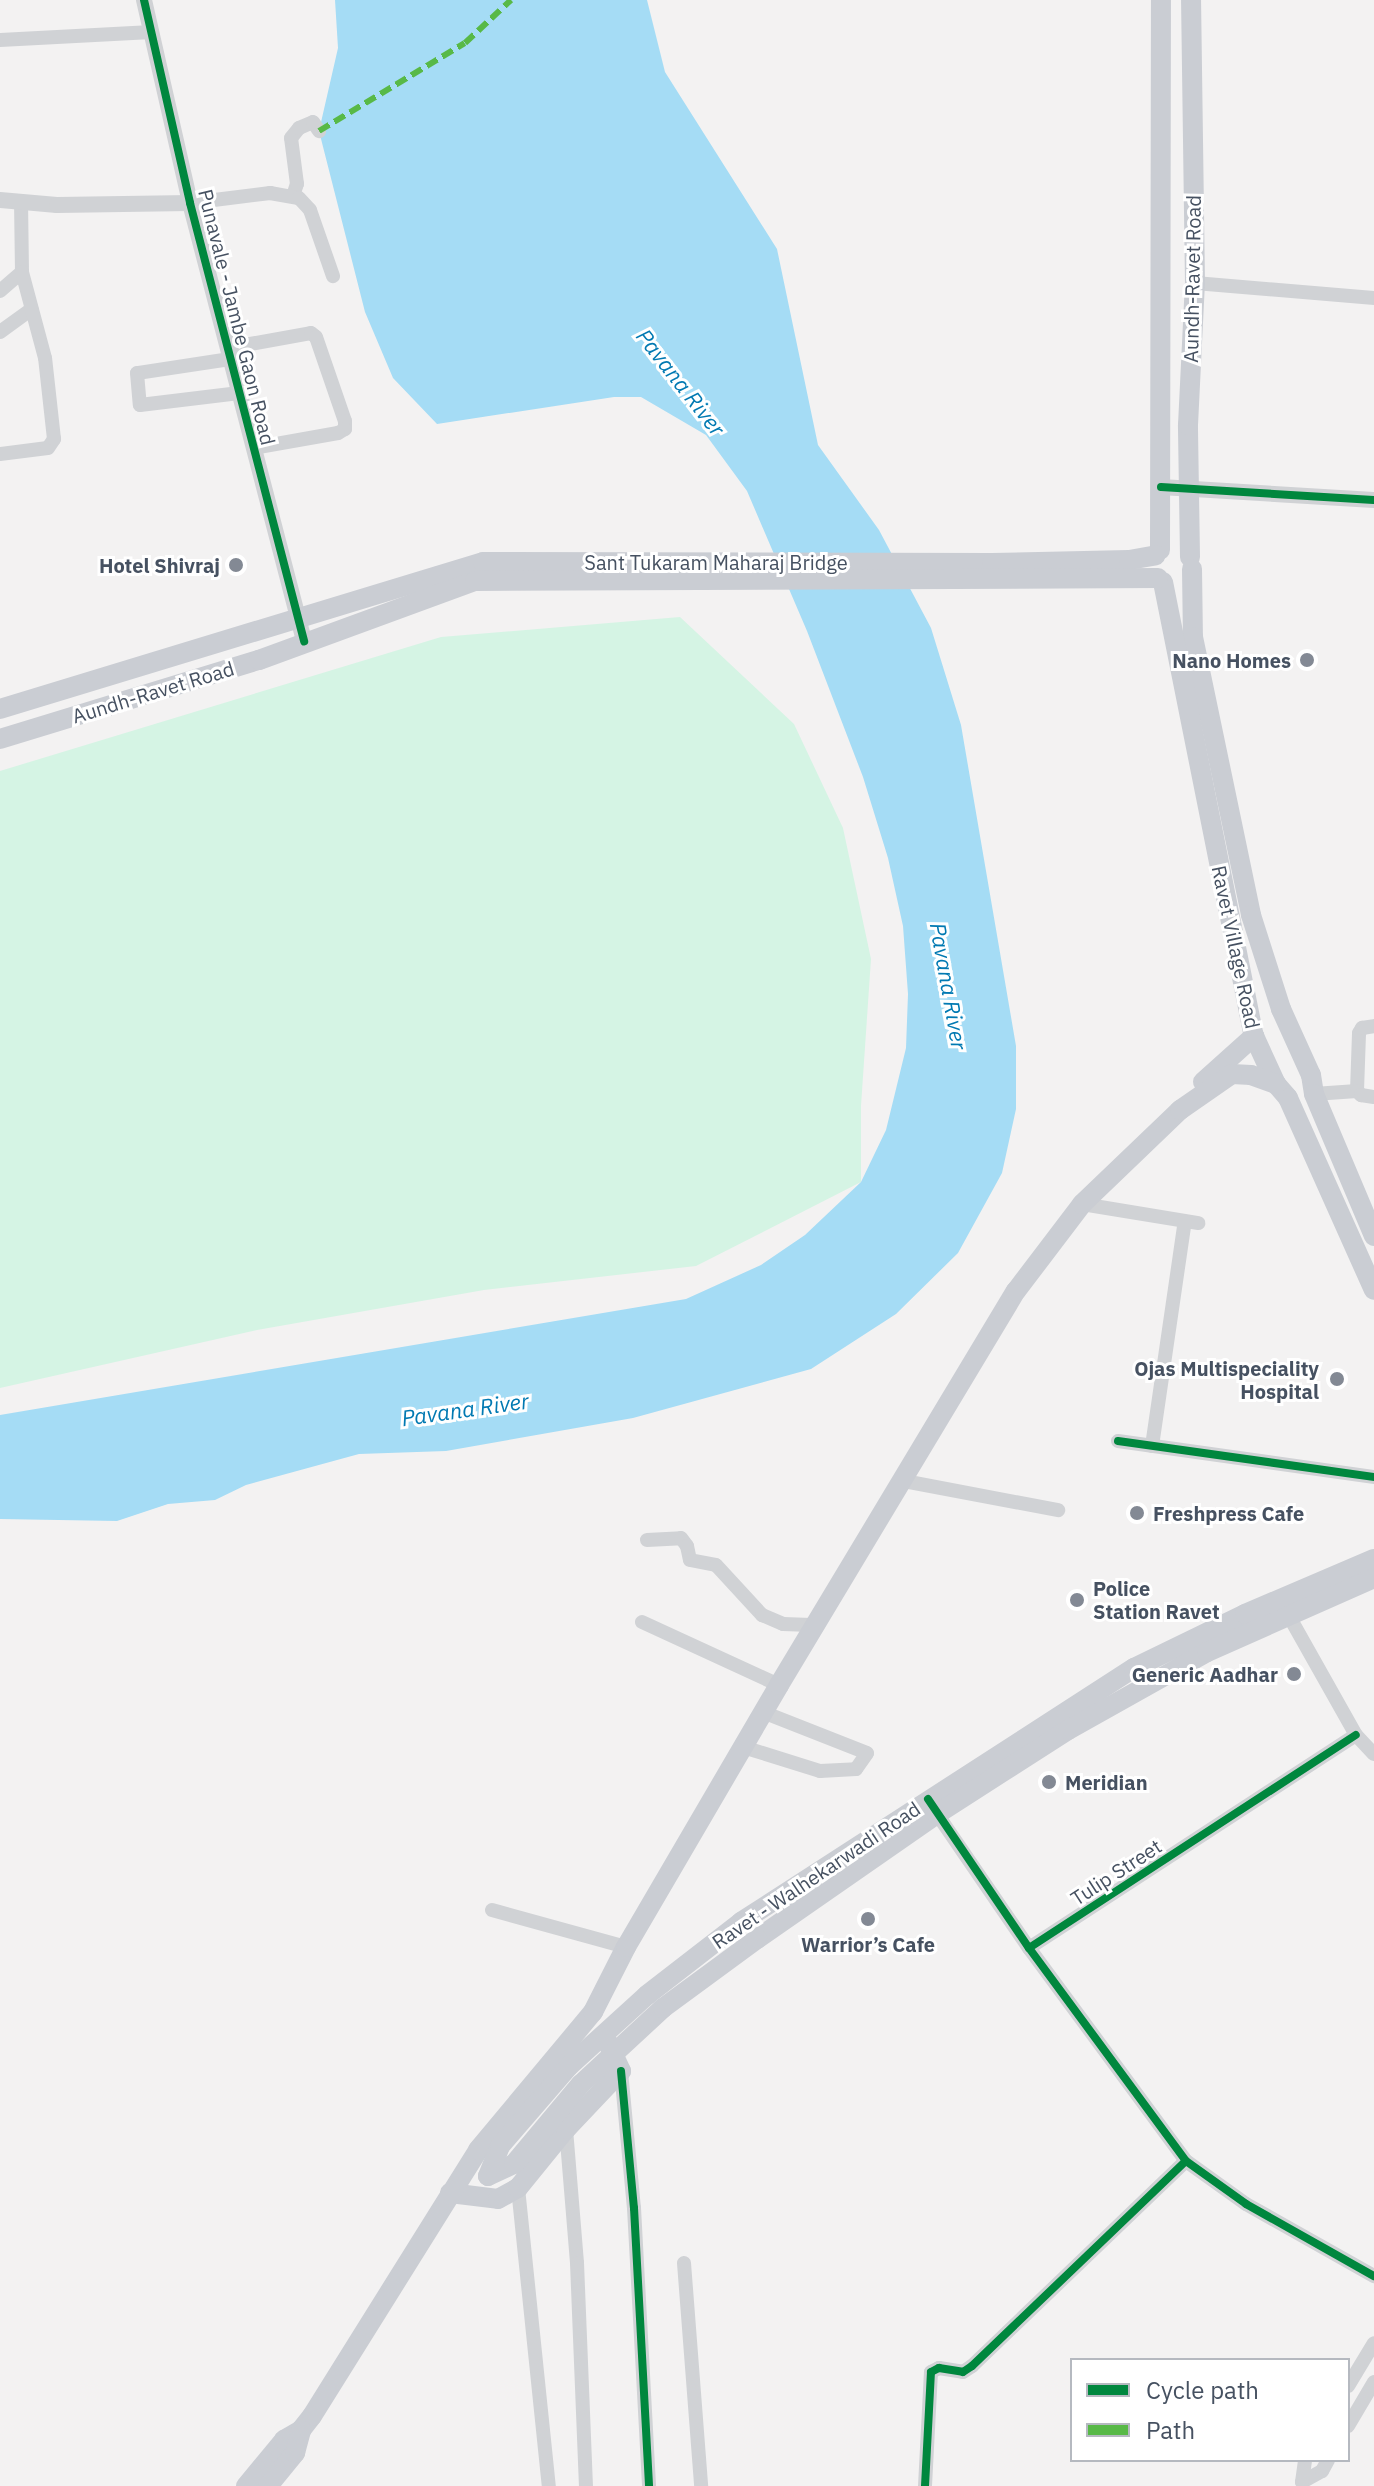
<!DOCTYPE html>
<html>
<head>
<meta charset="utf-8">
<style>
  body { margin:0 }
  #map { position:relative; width:1374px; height:2486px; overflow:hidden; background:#f3f2f2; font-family:"IBM Plex Sans",sans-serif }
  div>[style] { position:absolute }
  .green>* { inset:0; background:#d5f4e4 }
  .water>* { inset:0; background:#a5dcf5 }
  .minor>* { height:14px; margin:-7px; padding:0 7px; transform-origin:7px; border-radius:7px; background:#d0d2d5 }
  .tertiary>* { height:16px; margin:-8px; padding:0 8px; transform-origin:8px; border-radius:8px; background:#d0d2d5 }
  .primary>* { height:20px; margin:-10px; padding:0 10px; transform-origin:10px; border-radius:10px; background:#cacdd3 }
  .primary-bridge>* { height:20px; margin:-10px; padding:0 10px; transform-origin:10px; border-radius:10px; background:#cacdd3 }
  .quiet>* { height:6px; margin-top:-3px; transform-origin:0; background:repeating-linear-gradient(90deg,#58b947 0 12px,transparent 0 18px) }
  .cycleway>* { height:8px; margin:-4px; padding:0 4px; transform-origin:4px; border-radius:4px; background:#00873e }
  .dots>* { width:22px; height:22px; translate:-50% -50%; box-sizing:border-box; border:4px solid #fff; border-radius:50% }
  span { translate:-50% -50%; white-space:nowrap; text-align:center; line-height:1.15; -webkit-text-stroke:6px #fff; paint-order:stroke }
  .street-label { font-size:20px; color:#465161 }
  .poi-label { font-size:20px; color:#465161; font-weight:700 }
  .right { translate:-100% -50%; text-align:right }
  .left { translate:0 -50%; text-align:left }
  .water-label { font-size:22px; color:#0179b2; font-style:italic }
  .legend { position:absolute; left:1070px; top:2358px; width:280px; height:104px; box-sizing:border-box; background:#fff; border:2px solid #b5b9c0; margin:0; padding:10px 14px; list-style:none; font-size:24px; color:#465161 }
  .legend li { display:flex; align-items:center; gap:16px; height:40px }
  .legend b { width:40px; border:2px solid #b5b9c0 }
</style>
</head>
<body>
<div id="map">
  <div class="green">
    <i style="clip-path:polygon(680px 617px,794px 724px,843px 828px,871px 959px,861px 1106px,861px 1182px,696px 1266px,484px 1290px,257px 1330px,0 1388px,0 771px,441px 637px)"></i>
  </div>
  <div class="water">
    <i style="clip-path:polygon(335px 0,647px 0,665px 72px,777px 249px,818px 445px,879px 530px,931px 628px,961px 725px,1016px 1046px,1016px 1109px,1002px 1173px,958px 1253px,896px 1314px,811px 1369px,633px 1418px,446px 1451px,359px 1454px,246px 1485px,215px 1500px,168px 1504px,117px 1521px,0 1519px,0 1415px,686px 1299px,761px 1265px,805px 1235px,861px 1182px,886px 1130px,906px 1048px,908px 994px,903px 926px,888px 858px,863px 777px,807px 631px,747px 491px,706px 435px,641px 397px,614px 397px,437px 424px,393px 378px,365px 312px,319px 131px,338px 48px)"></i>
  </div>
  <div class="minor">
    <i style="left:0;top:40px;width:152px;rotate:-3deg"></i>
    <i style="left:293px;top:196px;width:13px;rotate:-72deg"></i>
    <i style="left:297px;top:184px;width:46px;rotate:-97.4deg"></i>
    <i style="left:291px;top:138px;width:13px;rotate:-51deg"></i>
    <i style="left:299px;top:128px;width:15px;rotate:-23deg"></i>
    <i style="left:313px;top:122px;width:11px;rotate:56deg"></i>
    <i style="left:190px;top:203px;width:81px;rotate:-7.1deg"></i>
    <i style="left:270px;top:193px;width:29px;rotate:10deg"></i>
    <i style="left:299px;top:198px;width:16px;rotate:47deg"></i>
    <i style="left:310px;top:210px;width:70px;rotate:70.8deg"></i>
    <i style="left:1195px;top:283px;width:180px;rotate:4.8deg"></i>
    <i style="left:0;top:291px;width:29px;rotate:-41deg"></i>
    <i style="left:22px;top:272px;width:69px;rotate:-90.8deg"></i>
    <i style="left:0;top:332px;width:39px;rotate:-36deg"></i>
    <i style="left:228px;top:348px;width:84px;rotate:-10.2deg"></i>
    <i style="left:311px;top:333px;width:6px;rotate:39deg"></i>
    <i style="left:316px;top:337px;width:89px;rotate:71deg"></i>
    <i style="left:345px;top:421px;width:8px;rotate:90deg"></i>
    <i style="left:345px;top:429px;width:8px;rotate:150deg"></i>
    <i style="left:338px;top:433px;width:85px;rotate:169.9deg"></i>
    <i style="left:230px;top:359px;width:94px;rotate:171.4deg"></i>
    <i style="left:137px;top:373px;width:32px;rotate:85deg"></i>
    <i style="left:140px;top:405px;width:100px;rotate:-6.9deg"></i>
    <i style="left:0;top:454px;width:48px;rotate:-7.1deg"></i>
    <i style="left:48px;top:448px;width:11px;rotate:-56deg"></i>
    <i style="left:54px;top:439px;width:81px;rotate:-96.3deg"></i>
    <i style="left:45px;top:358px;width:89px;rotate:-105deg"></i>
    <i style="left:1357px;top:1091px;width:58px;rotate:-88deg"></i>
    <i style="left:1359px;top:1033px;width:6px;rotate:-59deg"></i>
    <i style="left:1362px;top:1028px;width:12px;rotate:-9deg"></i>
    <i style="left:1314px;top:1094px;width:43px;rotate:-4deg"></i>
    <i style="left:1357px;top:1091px;width:6px;rotate:45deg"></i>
    <i style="left:1361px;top:1095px;width:13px;rotate:9deg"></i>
    <i style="left:1082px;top:1204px;width:118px;rotate:9.3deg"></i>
    <i style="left:1118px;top:1441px;width:259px;rotate:8deg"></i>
    <i style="left:1152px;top:1446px;width:227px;rotate:-81.7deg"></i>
    <i style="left:904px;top:1481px;width:157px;rotate:10.7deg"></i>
    <i style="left:647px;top:1540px;width:34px;rotate:-3deg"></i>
    <i style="left:681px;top:1538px;width:10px;rotate:53deg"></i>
    <i style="left:687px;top:1546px;width:14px;rotate:78deg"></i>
    <i style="left:690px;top:1560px;width:26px;rotate:11deg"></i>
    <i style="left:716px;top:1565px;width:68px;rotate:47.4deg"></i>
    <i style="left:762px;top:1615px;width:23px;rotate:23deg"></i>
    <i style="left:783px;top:1624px;width:35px;rotate:2deg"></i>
    <i style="left:1285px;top:1609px;width:145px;rotate:60.6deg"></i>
    <i style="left:1356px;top:1735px;width:26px;rotate:47deg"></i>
    <i style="left:642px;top:1622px;width:151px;rotate:24.7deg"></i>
    <i style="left:743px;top:1747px;width:81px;rotate:17.3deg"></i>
    <i style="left:820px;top:1771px;width:36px;rotate:-3deg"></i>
    <i style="left:856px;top:1769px;width:19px;rotate:-55deg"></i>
    <i style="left:867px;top:1753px;width:112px;rotate:-158.5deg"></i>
    <i style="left:933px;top:1808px;width:170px;rotate:55.6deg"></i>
    <i style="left:1029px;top:1948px;width:390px;rotate:-33.1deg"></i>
    <i style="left:492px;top:1910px;width:139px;rotate:15.4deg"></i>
    <i style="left:1029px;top:1948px;width:265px;rotate:53.6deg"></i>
    <i style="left:1186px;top:2161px;width:74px;rotate:35.6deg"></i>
    <i style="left:1246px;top:2204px;width:147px;rotate:29.4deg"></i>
    <i style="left:621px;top:2071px;width:138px;rotate:84.6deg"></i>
    <i style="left:634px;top:2208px;width:278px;rotate:86.9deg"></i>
    <i style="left:566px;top:2129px;width:134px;rotate:85.3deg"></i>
    <i style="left:577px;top:2263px;width:223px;rotate:87.7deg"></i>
    <i style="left:518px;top:2188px;width:300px;rotate:84.1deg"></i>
    <i style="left:684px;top:2263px;width:224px;rotate:85.6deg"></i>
    <i style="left:1348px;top:2386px;width:50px;rotate:-58.8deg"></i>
    <i style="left:1348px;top:2426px;width:51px;rotate:-59.4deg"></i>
    <i style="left:1302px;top:2482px;width:23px;rotate:-29deg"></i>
    <i style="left:1322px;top:2471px;width:13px;rotate:-61deg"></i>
    <i style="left:1302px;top:2482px;width:22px;rotate:-82deg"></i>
    <i style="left:925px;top:2486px;width:114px;rotate:-87deg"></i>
    <i style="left:931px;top:2372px;width:9px;rotate:-27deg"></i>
    <i style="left:939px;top:2368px;width:24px;rotate:9deg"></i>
    <i style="left:963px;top:2372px;width:11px;rotate:-34deg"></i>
    <i style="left:972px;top:2366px;width:296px;rotate:-43.8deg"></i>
  </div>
  <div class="tertiary">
    <i style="left:144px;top:0;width:208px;rotate:77.2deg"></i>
    <i style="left:190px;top:203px;width:453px;rotate:75.4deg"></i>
    <i style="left:0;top:200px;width:57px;rotate:5deg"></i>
    <i style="left:57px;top:205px;width:133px;rotate:-0.9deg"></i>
    <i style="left:1161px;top:487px;width:213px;rotate:3.5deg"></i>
  </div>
  <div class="primary">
    <i style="left:1160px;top:550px;width:550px;rotate:-89.9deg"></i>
    <i style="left:1190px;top:557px;width:132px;rotate:-90.9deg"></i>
    <i style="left:1188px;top:425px;width:142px;rotate:-87.2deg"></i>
    <i style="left:1195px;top:283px;width:283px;rotate:-90.8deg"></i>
    <i style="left:1192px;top:569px;width:68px;rotate:89.2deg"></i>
    <i style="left:1193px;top:637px;width:284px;rotate:78.2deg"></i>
    <i style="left:1251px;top:915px;width:99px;rotate:72.3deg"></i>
    <i style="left:1281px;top:1009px;width:72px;rotate:65.6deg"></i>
    <i style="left:1311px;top:1075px;width:19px;rotate:81deg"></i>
    <i style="left:1314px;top:1094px;width:154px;rotate:67.1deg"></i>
    <i style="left:1163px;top:582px;width:463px;rotate:78.7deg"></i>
    <i style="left:1254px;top:1036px;width:53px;rotate:65.4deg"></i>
    <i style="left:1276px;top:1084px;width:18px;rotate:49deg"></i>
    <i style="left:1288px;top:1098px;width:210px;rotate:65.9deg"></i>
    <i style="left:0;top:709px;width:505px;rotate:-16.93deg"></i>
    <i style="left:483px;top:562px;width:509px;rotate:0.11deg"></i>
    <i style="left:992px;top:563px;width:137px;rotate:-1.3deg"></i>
    <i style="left:1129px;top:560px;width:27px;rotate:-10deg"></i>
    <i style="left:0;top:739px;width:271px;rotate:-17deg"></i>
    <i style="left:259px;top:660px;width:230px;rotate:-20.1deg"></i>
    <i style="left:475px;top:581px;width:683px;rotate:-0.25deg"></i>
    <i style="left:1203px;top:1082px;width:69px;rotate:-42deg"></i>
    <i style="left:741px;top:1922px;width:468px;rotate:-32.9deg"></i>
    <i style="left:1134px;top:1668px;width:123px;rotate:-25.9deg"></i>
    <i style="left:1245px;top:1614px;width:140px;rotate:-23.1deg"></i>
    <i style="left:757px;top:1939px;width:219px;rotate:-34.8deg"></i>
    <i style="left:937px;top:1814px;width:156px;rotate:-32.7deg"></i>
    <i style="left:1068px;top:1730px;width:159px;rotate:-29.3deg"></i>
    <i style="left:1207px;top:1652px;width:183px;rotate:-23.9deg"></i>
    <i style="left:450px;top:2193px;width:48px;rotate:7.1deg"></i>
    <i style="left:498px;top:2199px;width:23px;rotate:-29deg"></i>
    <i style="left:518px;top:2188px;width:76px;rotate:-50.9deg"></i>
    <i style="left:566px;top:2129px;width:80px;rotate:-46.5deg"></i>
    <i style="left:621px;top:2071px;width:35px;rotate:-115deg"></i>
    <i style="left:246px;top:2486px;width:60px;rotate:-50.4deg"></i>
    <i style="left:284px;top:2440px;width:20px;rotate:-30deg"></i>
    <i style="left:301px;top:2430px;width:18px;rotate:-52deg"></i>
    <i style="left:312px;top:2416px;width:314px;rotate:-58deg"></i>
    <i style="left:478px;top:2150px;width:180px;rotate:-50.2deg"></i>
    <i style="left:593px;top:2012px;width:73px;rotate:-63.1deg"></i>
    <i style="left:626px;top:1947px;width:303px;rotate:-59.7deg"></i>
    <i style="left:779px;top:1685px;width:460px;rotate:-59deg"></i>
    <i style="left:1016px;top:1291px;width:109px;rotate:-52.8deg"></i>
    <i style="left:1082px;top:1204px;width:136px;rotate:-43.8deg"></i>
    <i style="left:1180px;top:1110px;width:63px;rotate:-34.7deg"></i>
    <i style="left:1232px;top:1074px;width:19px;rotate:3deg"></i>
    <i style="left:1251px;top:1075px;width:27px;rotate:20deg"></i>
    <i style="left:268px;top:2486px;width:43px;rotate:-50.7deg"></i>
    <i style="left:295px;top:2453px;width:24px;rotate:-75deg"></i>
  </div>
  <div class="primary-bridge">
    <i style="left:488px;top:2176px;width:32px;rotate:-68deg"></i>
    <i style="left:500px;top:2146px;width:106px;rotate:-49.2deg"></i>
    <i style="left:569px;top:2066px;width:105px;rotate:-42.3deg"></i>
    <i style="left:647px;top:1995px;width:119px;rotate:-37.8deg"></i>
    <i style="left:488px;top:2176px;width:29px;rotate:-25deg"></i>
    <i style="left:514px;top:2164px;width:104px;rotate:-50.1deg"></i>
    <i style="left:581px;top:2084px;width:112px;rotate:-42.8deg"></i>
    <i style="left:663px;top:2008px;width:117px;rotate:-36.3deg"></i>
  </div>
  <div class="quiet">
    <i style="left:319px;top:131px;width:170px;rotate:-31.1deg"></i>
    <i style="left:465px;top:43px;width:63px;rotate:-43.1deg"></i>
  </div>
  <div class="cycleway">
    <i style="left:144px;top:0;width:208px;rotate:77.2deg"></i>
    <i style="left:190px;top:203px;width:453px;rotate:75.4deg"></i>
    <i style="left:1161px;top:487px;width:213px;rotate:3.5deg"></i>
    <i style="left:1118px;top:1441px;width:259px;rotate:8deg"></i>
    <i style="left:928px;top:1799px;width:180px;rotate:55.9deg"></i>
    <i style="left:1029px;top:1948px;width:390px;rotate:-33.1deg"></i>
    <i style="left:1029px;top:1948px;width:265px;rotate:53.6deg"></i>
    <i style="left:1186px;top:2161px;width:74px;rotate:35.6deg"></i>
    <i style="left:1246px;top:2204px;width:147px;rotate:29.4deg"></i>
    <i style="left:621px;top:2071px;width:138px;rotate:84.6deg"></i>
    <i style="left:634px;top:2208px;width:278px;rotate:86.9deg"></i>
    <i style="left:925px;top:2486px;width:114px;rotate:-87deg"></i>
    <i style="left:931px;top:2372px;width:9px;rotate:-27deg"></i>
    <i style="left:939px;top:2368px;width:24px;rotate:9deg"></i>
    <i style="left:963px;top:2372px;width:11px;rotate:-34deg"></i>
    <i style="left:972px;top:2366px;width:296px;rotate:-43.8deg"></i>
  </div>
  <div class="dots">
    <i style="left:236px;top:565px;background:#838994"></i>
    <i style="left:1307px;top:660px;background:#838994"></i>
    <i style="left:1337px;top:1379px;background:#838994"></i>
    <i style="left:1137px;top:1513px;background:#838994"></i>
    <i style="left:1077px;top:1600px;background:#838994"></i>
    <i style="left:1294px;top:1674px;background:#838994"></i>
    <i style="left:1049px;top:1782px;background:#838994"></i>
    <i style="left:868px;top:1919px;background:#838994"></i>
  </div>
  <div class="street-label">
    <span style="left:1192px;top:279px;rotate:-89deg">Aundh-Ravet Road</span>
    <span style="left:237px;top:317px;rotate:76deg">Punavale - Jambe Gaon Road</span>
    <span style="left:716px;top:562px">Sant Tukaram Maharaj Bridge</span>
    <span style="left:153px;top:692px;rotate:-17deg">Aundh-Ravet Road</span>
    <span style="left:1236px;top:947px;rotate:78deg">Ravet Village Road</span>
    <span style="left:1116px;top:1872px;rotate:-33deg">Tulip Street</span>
    <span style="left:816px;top:1875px;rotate:-34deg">Ravet - Walhekarwadi Road</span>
  </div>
  <div class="poi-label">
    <span class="right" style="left:220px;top:565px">Hotel Shivraj</span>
    <span class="right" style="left:1291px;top:660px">Nano Homes</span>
    <span class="right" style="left:1319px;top:1380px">Ojas Multispeciality<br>Hospital</span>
    <span class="left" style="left:1153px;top:1513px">Freshpress Cafe</span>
    <span class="left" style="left:1093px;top:1600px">Police<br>Station Ravet</span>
    <span class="right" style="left:1278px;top:1674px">Generic Aadhar</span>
    <span class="left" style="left:1065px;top:1782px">Meridian</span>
    <span style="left:868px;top:1944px">Warrior’s Cafe</span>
  </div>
  <div class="water-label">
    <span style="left:681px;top:382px;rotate:52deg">Pavana River</span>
    <span style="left:949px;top:986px;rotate:80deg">Pavana River</span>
    <span style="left:465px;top:1409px;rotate:-8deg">Pavana River</span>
  </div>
  <ul class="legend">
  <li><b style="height:10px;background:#00873e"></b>Cycle path</li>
  <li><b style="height:10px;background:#58b947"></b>Path</li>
  </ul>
</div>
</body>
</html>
